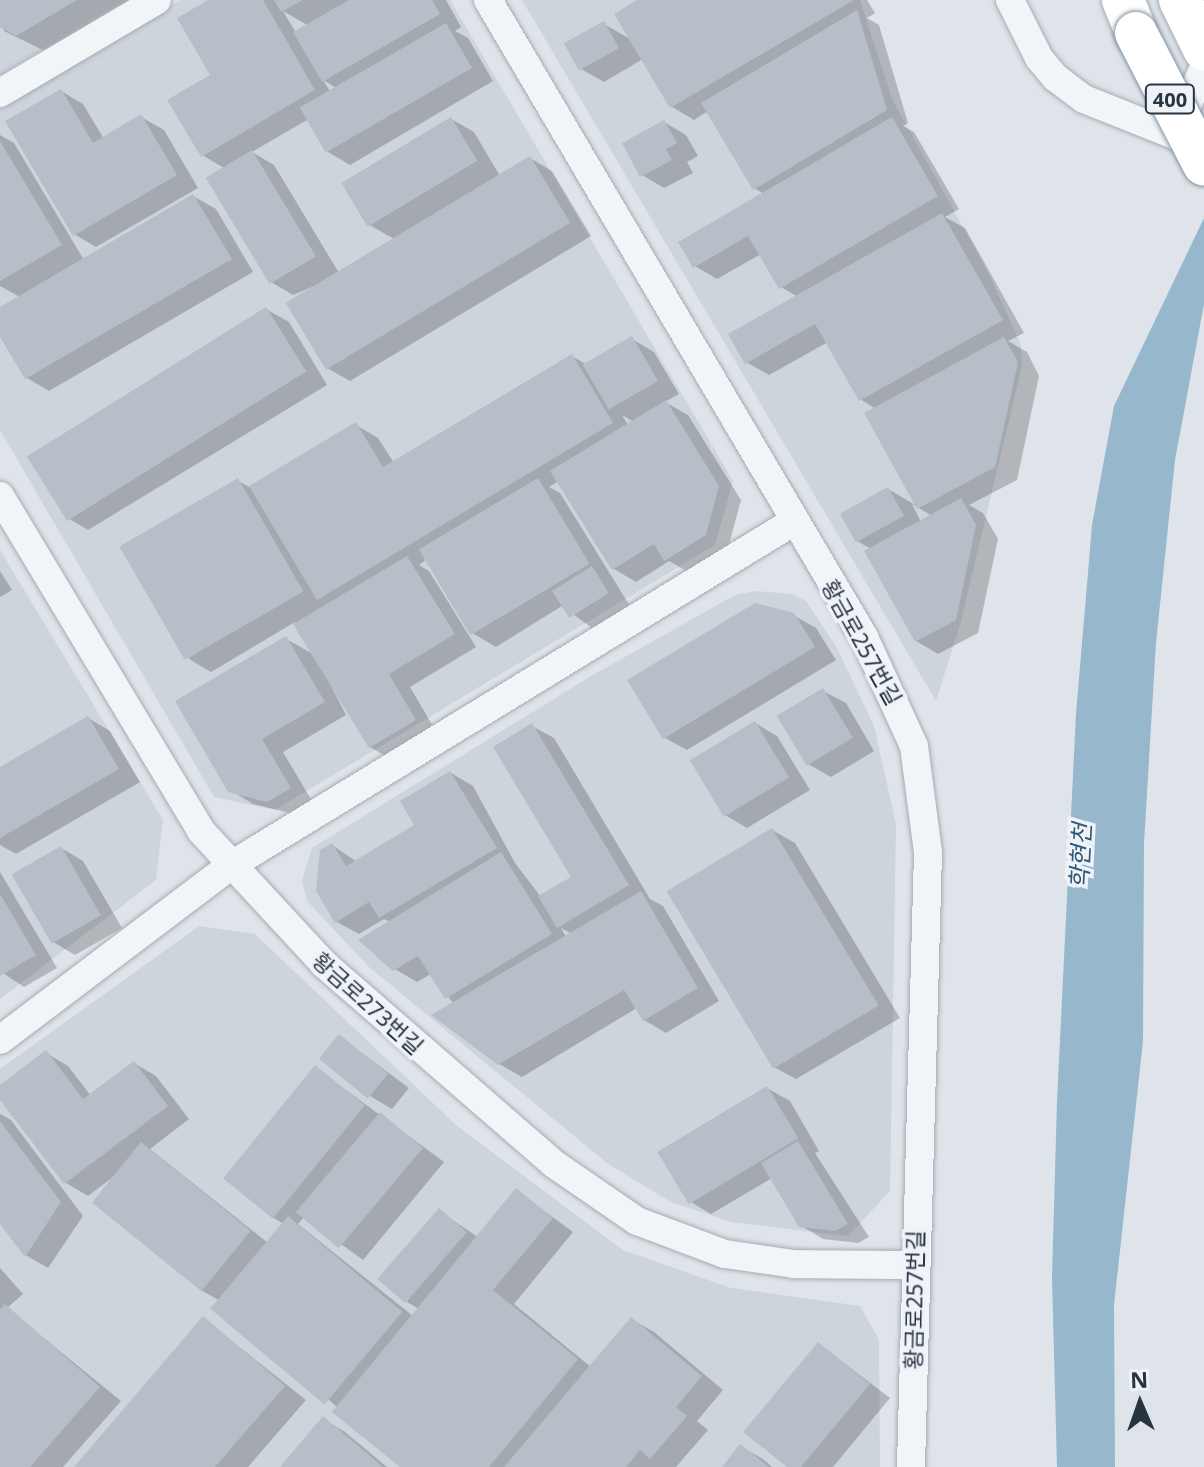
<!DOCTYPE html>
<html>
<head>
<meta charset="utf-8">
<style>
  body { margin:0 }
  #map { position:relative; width:1204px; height:1467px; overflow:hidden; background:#dfe4ea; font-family:"Noto Sans","Noto Sans KR",sans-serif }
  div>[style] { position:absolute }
  .built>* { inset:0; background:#cdd4dc }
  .water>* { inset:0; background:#97b7cd }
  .shadow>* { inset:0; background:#0003 }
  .building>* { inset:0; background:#b6bec7; transform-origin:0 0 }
  .roads { filter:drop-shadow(0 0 2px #a4acb4) drop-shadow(0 0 2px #a4acb4) }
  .minor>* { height:28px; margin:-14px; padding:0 14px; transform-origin:14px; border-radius:14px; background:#f2f5f7 }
  .highway>* { height:42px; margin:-21px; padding:0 21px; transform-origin:21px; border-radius:21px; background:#fff }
  .bridges { filter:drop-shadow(0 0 2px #8594a1) drop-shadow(0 0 2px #8594a1) }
  .highway-bridge>* { height:42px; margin:-21px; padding:0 21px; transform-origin:21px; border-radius:21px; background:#fff }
  span { translate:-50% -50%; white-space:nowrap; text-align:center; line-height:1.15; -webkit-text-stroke:7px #eff3f7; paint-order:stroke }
  .shield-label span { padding:2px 6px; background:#eff3f7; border:2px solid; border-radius:6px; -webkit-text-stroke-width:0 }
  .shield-label { font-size:20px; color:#273442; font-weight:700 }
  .street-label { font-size:22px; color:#273442 }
  .water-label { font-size:24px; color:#2d5879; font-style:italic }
  .north { position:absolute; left:1100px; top:1363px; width:80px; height:80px; -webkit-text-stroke:6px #eff3f7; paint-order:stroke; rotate:358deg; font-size:22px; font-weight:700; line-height:32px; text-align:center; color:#273442 }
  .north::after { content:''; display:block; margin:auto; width:28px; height:36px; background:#273442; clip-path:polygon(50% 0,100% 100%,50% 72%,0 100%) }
</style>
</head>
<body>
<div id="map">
  <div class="built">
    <i style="clip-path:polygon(0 0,125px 0,0 75px)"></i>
    <i style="clip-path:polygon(180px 0,450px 0,733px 481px,715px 545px,275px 810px,214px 797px,0 430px,0 108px)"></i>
    <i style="clip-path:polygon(522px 0,860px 0,892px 99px,989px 274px,1021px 345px,1022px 366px,960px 625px,936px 701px)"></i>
    <i style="clip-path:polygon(0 550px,163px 820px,156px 880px,0 999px)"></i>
    <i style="clip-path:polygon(756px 591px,792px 594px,806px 601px,837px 648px,874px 726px,896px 824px,890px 1191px,848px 1236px,731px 1222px,671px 1202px,608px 1164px,369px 967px,307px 901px,302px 881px,312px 848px,591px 676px,735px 595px)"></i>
    <i style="clip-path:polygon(199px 926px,255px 934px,456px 1125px,623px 1250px,731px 1288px,860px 1306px,879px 1340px,880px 1467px,0 1467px,0 1069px)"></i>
  </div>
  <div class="water">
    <i style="clip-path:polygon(1204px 218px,1204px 304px,1175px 460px,1156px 643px,1144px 843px,1143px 1041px,1114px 1305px,1115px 1467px,1057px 1467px,1052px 1278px,1057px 1101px,1076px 714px,1092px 525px,1114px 406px)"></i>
  </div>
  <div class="shadow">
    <i style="clip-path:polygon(0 0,134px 0,47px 52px,4px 31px)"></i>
    <i style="clip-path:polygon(evenodd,212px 0,446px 0,461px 27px,455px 31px,468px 38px,493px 81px,350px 165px,328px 152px,307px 120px,252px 152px,274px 165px,339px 273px,394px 239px,368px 224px,451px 119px,474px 132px,500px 176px,530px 158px,552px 171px,591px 236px,350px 381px,327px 368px,319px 284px,293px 295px,271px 282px,224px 168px,202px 155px,213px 76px,212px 0,283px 11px,309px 26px,296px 33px,283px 11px,212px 0,323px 80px,338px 89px,331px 93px,323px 80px)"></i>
    <i style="clip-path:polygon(evenodd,641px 0,867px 0,875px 13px,867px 18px,879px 25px,908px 123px,903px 126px,914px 132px,959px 209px,945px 217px,965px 228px,1024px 333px,1008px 341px,1027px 352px,1039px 376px,1017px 480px,969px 505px,983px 513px,998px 539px,978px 633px,938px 654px,916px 641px,871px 549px,857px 541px,888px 489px,917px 506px,876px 409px,860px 399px,828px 342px,769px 375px,746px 362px,798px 297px,781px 287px,761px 254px,717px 279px,695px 266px,764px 194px,754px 188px,708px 111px,694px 120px,672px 107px,643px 59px,604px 82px,581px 69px,604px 24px,632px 40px,641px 0,912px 504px,932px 516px,921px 522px,912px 504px)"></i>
    <i style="clip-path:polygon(61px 91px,83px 104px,104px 139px,141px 117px,164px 130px,198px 188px,96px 247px,74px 234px)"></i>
    <i style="clip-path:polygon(664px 122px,686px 135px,698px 156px,687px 162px,693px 173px,664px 188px,642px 175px)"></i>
    <i style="clip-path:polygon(0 135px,14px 143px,84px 260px,193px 196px,216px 209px,253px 272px,49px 391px,27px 378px,0 333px,0 309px,20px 297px,0 286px)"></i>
    <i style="clip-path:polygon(266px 309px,289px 322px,327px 385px,88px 530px,66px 517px)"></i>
    <i style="clip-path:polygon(evenodd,632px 339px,654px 352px,679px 394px,665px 402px,688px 415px,741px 500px,728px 548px,688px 572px,669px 561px,636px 582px,614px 569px,559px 481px,549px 487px,560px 493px,630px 606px,592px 628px,562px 606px,496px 647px,474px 634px,427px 559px,419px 565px,429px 571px,476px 647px,410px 687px,437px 733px,392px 760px,370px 747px,319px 662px,346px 715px,283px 752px,312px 801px,290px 813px,253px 804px,230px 790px,286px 639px,315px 655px,295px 622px,211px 672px,189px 659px,238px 481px,251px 488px,356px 425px,378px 438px,394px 463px,572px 356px,587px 365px,632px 339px,622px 415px,634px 422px,628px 425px,622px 415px)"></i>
    <i style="clip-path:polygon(0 571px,12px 590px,0 597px)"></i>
    <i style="clip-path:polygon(793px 615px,816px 628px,836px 660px,687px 750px,665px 738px)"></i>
    <i style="clip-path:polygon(823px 691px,846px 703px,874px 751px,831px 777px,808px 764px)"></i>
    <i style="clip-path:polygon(88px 718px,110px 731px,140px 782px,16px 854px,0 845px,0 770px)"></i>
    <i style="clip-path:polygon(755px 723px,777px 736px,810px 790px,747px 828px,725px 815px)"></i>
    <i style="clip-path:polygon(evenodd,532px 726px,554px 738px,650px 899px,663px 906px,719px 1001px,666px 1033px,644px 1020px,637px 1008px,522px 1077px,499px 1064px,431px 974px,417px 982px,395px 969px,390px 922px,384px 919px,359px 934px,337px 922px,332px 845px,357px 862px,417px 825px,451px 773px,473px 786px,515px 863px,541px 897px,573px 877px,532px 726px,561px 928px,572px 934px,566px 937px,561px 928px)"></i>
    <i style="clip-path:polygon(772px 830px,795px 843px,900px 1018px,796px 1079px,774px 1067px)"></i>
    <i style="clip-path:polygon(61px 848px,83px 861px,122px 928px,75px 955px,53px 942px)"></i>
    <i style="clip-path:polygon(0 872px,57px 968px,24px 987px,0 971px)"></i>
    <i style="clip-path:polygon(340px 1037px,409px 1088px,392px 1109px,370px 1096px)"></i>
    <i style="clip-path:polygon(46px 1053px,68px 1066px,91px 1096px,134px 1063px,156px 1076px,189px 1119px,150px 1149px,268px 1243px,284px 1224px,272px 1217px,316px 1068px,444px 1162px,363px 1260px,304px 1217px,298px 1224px,413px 1316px,419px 1309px,407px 1302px,439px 1211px,478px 1237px,516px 1190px,573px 1232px,514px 1304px,591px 1367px,631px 1319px,654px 1332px,723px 1390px,697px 1421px,708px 1430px,676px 1467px,403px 1467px,220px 1301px,201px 1290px,113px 1177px,88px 1196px,66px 1183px,0 1097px,0 1088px)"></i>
    <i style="clip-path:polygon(767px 1088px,790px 1101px,819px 1151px,815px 1153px,869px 1237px,858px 1243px,823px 1239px,800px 1225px,772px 1178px,711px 1214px,689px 1201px)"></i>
    <i style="clip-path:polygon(0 1114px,11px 1120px,83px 1216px,48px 1268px,27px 1256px,0 1220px)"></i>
    <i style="clip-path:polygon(0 1268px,23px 1294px,7px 1308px,121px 1401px,63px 1467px,0 1467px)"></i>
    <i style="clip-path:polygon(204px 1319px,306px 1400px,248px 1467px,76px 1467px)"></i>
    <i style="clip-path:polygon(819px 1344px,890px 1398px,833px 1467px,790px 1467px)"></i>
    <i style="clip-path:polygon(323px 1419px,345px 1432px,387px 1467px,283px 1467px)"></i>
    <i style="clip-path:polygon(741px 1447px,763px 1459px,772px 1467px,724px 1467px)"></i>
  </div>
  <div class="building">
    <i style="clip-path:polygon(0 0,77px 0,16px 36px,0 27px)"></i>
    <i style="clip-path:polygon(208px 0,263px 0,315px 90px,201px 157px,167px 100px,210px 75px,177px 18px)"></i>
    <i style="clip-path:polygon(274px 0,303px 0,281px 12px)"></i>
    <i style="clip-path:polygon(349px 0,432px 0,440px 14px,322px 82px,293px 32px)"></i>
    <i style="clip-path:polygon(637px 0,854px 0,670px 108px,614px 14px)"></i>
    <i style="clip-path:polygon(857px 10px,887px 110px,753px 190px,701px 103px)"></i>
    <i style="left:604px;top:21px;width:31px;height:46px;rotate:61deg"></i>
    <i style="left:446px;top:23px;width:52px;height:169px;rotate:60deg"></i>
    <i style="clip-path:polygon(61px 89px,93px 143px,141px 114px,177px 175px,73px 236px,5px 121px)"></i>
    <i style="left:451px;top:117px;width:51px;height:128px;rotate:59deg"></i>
    <i style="clip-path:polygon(892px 117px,938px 196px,779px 289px,748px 236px,693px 268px,678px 242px)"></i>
    <i style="clip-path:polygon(664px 120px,677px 143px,666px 149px,672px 160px,640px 177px,622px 143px)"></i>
    <i style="clip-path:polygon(0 141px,62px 245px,0 281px)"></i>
    <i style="left:252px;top:150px;width:124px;height:54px;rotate:59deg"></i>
    <i style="left:530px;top:156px;width:78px;height:285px;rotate:59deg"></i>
    <i style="clip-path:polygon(193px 194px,232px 259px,25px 379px,0 337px,0 307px)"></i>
    <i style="clip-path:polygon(942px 213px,1003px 320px,859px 401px,815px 324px,745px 364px,728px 334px)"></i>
    <i style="left:266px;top:307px;width:76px;height:282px;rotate:58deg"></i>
    <i style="left:632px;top:336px;width:52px;height:57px;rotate:60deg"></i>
    <i style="clip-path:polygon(1004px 337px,1018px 362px,995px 467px,917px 509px,864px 413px)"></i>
    <i style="clip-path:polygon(572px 354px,613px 423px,317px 600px,249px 486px,356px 422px,383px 467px)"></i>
    <i style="clip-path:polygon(666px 400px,719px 486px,706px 535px,664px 561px,654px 544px,612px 570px,550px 471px)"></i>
    <i style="left:238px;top:478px;width:131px;height:137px;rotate:60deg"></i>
    <i style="left:538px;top:478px;width:100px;height:139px;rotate:59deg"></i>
    <i style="left:888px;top:487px;width:33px;height:55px;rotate:61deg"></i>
    <i style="clip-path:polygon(961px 498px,976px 525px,956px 620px,915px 642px,864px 551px)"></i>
    <i style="clip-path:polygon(407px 556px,455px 634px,389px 674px,416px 720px,369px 748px,293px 624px)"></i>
    <i style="left:592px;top:566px;width:32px;height:47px;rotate:58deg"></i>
    <i style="clip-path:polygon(755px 603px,794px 613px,815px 647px,663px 739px,627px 680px)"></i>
    <i style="clip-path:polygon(286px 636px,325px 702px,262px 739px,291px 788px,267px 802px,228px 792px,175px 701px)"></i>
    <i style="left:823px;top:688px;width:58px;height:54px;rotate:59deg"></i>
    <i style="clip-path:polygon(88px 716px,119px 769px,0 838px,0 767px)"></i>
    <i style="left:755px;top:721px;width:66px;height:76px;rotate:59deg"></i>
    <i style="clip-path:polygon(532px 723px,629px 885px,557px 928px,538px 896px,571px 877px,493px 747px)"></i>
    <i style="clip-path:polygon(450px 771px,497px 848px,379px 918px,369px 902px,335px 923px,316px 891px,320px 850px,332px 843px,346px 866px,414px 825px,400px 801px)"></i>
    <i style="left:772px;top:828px;width:207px;height:123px;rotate:59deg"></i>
    <i style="left:61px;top:846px;width:80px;height:57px;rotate:60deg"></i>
    <i style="clip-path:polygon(501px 852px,552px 934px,445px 999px,418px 956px,393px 971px,358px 940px)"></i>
    <i style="clip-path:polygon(641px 891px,698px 988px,643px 1021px,624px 990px,498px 1065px,431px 1015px)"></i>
    <i style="clip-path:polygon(0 894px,36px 955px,0 976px)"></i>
    <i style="left:339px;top:1034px;width:63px;height:32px;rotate:39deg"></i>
    <i style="clip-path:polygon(46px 1050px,83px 1099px,134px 1061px,168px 1106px,64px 1184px,0 1100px,0 1085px)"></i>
    <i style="left:315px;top:1065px;width:64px;height:146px;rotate:39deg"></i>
    <i style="left:767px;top:1086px;width:61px;height:128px;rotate:59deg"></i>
    <i style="left:380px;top:1112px;width:56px;height:131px;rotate:40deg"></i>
    <i style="clip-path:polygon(0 1121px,61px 1202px,25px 1257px,0 1224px)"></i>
    <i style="clip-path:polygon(798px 1141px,848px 1224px,835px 1231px,799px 1227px,761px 1163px)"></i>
    <i style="left:141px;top:1142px;width:141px;height:78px;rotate:39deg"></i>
    <i style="clip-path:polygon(516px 1188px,553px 1218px,493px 1290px,578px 1359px,489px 1467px,400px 1467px,332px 1412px)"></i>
    <i style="left:439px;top:1208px;width:37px;height:94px;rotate:41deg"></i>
    <i style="left:288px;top:1216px;width:149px;height:121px;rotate:40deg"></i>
    <i style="clip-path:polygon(5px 1304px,100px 1387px,30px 1467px,0 1467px,0 1309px)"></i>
    <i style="clip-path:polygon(203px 1316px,285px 1386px,215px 1467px,74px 1467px)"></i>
    <i style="clip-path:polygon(631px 1317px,702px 1376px,676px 1407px,687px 1416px,650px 1459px,640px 1450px,626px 1467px,504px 1467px)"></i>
    <i style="clip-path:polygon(818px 1342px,870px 1384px,801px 1467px,787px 1467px,743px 1432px)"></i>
    <i style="clip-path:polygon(323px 1416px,383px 1467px,280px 1467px)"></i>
    <i style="clip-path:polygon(740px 1444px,769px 1467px,722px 1467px)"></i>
  </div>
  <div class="roads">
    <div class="minor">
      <i style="left:488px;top:0;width:740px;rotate:59.45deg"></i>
      <i style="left:864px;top:637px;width:120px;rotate:65.4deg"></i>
      <i style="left:914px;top:746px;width:108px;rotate:82.5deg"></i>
      <i style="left:928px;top:853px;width:614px;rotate:91.59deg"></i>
      <i style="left:1010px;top:0;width:65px;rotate:63.4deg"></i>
      <i style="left:1039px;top:58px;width:26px;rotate:50deg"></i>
      <i style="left:1056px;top:78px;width:35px;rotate:37deg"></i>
      <i style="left:1084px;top:99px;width:97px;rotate:21.8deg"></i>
      <i style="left:1174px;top:135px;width:74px;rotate:-66.2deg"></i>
      <i style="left:0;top:93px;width:182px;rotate:-30.6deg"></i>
      <i style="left:0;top:496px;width:391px;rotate:59deg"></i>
      <i style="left:201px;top:831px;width:181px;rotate:47.2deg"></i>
      <i style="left:324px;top:964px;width:305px;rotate:41deg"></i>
      <i style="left:554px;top:1164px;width:101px;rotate:34.5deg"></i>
      <i style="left:637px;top:1221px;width:94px;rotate:20.6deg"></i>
      <i style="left:725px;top:1254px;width:70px;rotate:8.2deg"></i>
      <i style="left:794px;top:1264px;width:120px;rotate:0.5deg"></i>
      <i style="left:0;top:1040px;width:288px;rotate:-37.1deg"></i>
      <i style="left:230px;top:866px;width:660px;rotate:-31.43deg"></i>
    </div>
    <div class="highway">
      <i style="left:1123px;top:0;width:35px;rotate:68deg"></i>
      <i style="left:1180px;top:0;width:55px;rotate:63.9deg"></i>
    </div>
  </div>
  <div class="bridges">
    <div class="highway-bridge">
      <i style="left:1136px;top:33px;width:148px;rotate:62.7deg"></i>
    </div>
  </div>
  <div class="shield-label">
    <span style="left:1170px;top:99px">400</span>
  </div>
  <div class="street-label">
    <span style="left:862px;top:642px;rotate:61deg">황금로257번길</span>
    <span style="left:368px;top:1003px;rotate:42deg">황금로273번길</span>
    <span style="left:914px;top:1300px;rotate:-89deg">황금로257번길</span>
  </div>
  <div class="water-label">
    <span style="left:1080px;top:856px;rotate:-87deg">학현천</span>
  </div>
  <div class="north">N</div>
</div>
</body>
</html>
